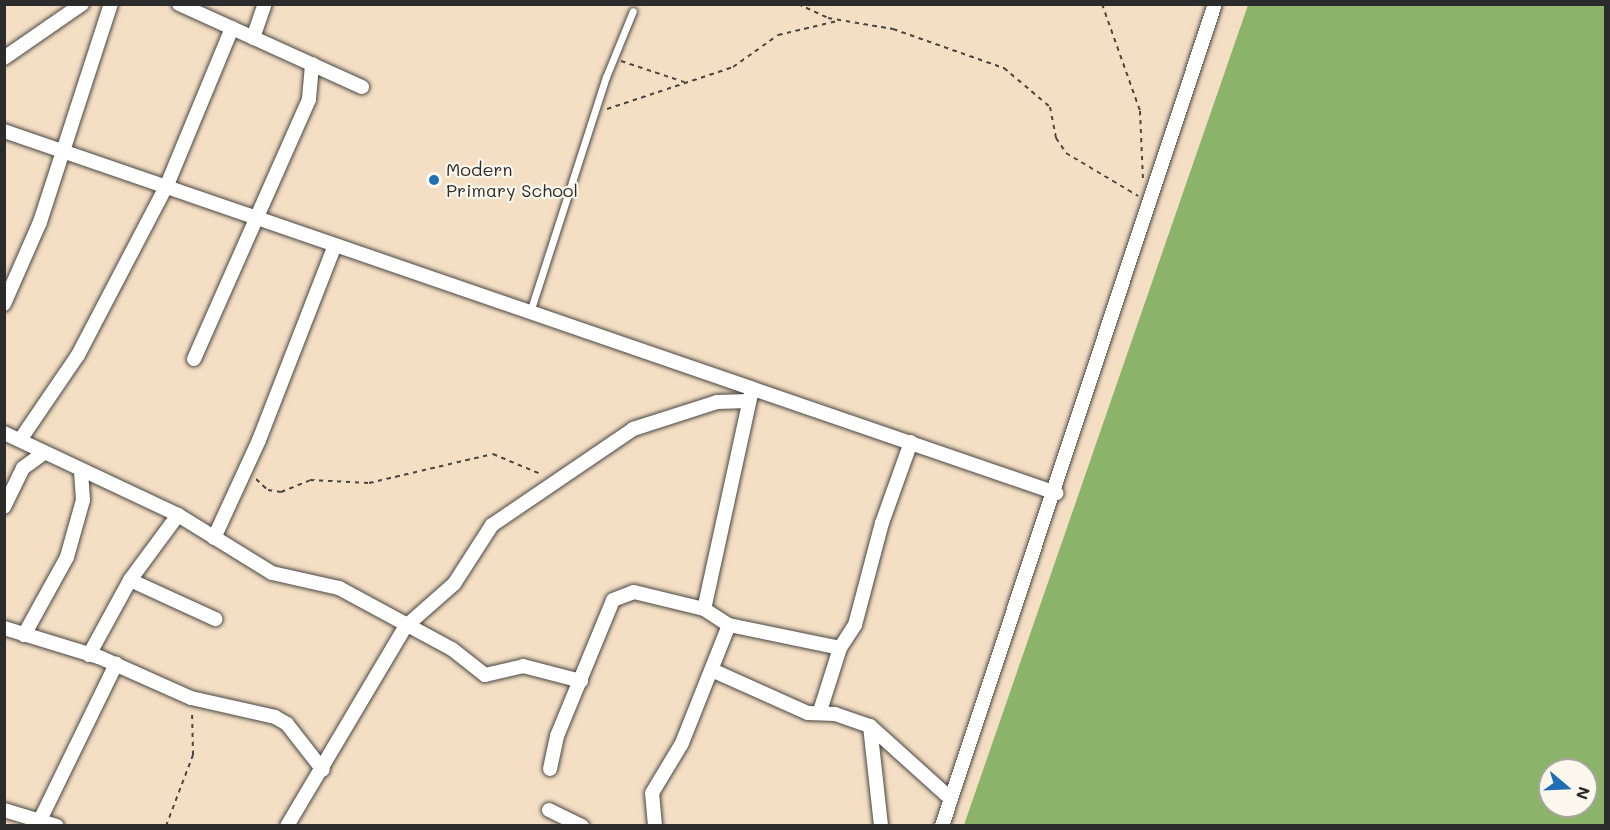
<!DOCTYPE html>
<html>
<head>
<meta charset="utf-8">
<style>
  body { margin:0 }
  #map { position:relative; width:1610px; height:830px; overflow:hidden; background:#f5dfc4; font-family:Mali,sans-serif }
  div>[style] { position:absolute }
  .forest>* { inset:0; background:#8bb46a }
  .path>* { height:2px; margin-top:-1px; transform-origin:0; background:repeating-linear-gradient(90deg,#494642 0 4.5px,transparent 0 9px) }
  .roads { filter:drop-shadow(0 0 2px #494642) drop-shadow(0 0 2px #494642) }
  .lane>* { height:7px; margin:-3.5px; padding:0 3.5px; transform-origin:3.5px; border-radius:3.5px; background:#fff }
  .street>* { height:14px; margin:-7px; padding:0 7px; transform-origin:7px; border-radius:7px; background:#fff }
  .dots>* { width:16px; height:16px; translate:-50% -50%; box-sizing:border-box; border:3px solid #fbf7ec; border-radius:50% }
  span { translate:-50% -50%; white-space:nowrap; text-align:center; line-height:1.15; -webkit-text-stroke:4.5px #fbf7ec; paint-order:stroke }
  .poi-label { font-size:18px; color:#2b2b2b }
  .left { translate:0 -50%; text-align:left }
  .frame { position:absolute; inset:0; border:6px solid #2b2b2b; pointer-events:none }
  .north { position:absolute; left:1538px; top:758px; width:60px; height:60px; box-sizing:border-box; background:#fbf7ec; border:2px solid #a8a59f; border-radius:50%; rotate:109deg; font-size:16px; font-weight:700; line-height:24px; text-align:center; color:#2b2b2b }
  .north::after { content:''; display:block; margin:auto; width:21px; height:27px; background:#1f6fb2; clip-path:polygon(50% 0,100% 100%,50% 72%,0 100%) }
</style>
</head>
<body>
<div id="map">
  <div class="forest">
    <i style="clip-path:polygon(evenodd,1248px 5px,1605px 5px,1605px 825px,964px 825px,1248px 5px,1550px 770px,1586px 770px,1586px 806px,1550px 806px,1550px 770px)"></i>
  </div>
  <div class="path">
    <i style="left:798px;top:4px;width:33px;rotate:25deg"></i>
    <i style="left:828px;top:18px;width:66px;rotate:9.6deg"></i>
    <i style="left:893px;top:29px;width:118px;rotate:19.4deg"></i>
    <i style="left:1004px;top:68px;width:60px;rotate:40.3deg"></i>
    <i style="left:1050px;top:107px;width:32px;rotate:79deg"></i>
    <i style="left:1056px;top:138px;width:18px;rotate:56deg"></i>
    <i style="left:1066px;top:153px;width:84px;rotate:30.8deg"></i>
    <i style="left:1102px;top:4px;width:114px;rotate:70.4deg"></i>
    <i style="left:1140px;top:111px;width:69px;rotate:87.5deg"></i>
    <i style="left:621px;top:61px;width:70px;rotate:18.4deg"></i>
    <i style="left:607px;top:109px;width:133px;rotate:-18.4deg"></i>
    <i style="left:733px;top:67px;width:55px;rotate:-35.4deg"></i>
    <i style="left:778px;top:35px;width:61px;rotate:-13.3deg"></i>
    <i style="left:256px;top:479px;width:16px;rotate:43deg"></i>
    <i style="left:268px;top:490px;width:13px;rotate:9deg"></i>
    <i style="left:281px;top:492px;width:31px;rotate:-22deg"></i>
    <i style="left:310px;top:480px;width:59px;rotate:2.9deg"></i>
    <i style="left:369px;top:483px;width:127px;rotate:-13.2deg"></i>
    <i style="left:493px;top:454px;width:54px;rotate:22.8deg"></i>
    <i style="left:166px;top:826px;width:76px;rotate:-69.2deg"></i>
    <i style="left:193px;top:755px;width:45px;rotate:-91.3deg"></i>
  </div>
  <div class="roads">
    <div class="lane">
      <i style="left:530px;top:312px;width:247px;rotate:-72.1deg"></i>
      <i style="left:606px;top:77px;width:71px;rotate:-67.8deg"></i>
    </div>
    <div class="street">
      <i style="left:179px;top:4px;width:201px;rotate:24.4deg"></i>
      <i style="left:253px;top:38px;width:36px;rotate:-71deg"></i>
      <i style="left:4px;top:58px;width:95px;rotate:-34.7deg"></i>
      <i style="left:4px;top:131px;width:1113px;rotate:18.99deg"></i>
      <i style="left:4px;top:304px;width:90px;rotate:-66.3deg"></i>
      <i style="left:40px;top:222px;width:229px;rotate:-72deg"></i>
      <i style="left:194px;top:359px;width:284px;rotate:-66.1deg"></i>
      <i style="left:309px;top:99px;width:35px;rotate:-85deg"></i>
      <i style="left:751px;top:394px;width:220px;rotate:102.3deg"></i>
      <i style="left:704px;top:609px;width:30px;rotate:33deg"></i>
      <i style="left:729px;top:625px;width:113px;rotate:11.7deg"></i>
      <i style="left:4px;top:433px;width:192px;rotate:25.2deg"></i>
      <i style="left:178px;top:515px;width:110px;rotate:31.7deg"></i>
      <i style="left:272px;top:573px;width:69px;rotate:12.6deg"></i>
      <i style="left:339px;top:588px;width:128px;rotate:28.4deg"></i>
      <i style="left:452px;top:649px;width:42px;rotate:38.2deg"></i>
      <i style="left:485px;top:675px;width:39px;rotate:-13deg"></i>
      <i style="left:523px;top:666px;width:60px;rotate:14.5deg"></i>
      <i style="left:20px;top:440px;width:103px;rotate:-55.7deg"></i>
      <i style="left:78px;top:355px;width:192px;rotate:-62.4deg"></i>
      <i style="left:167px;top:185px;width:170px;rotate:-67.5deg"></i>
      <i style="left:4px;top:507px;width:43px;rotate:-64deg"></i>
      <i style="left:23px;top:468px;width:26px;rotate:-36deg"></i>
      <i style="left:214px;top:538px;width:108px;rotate:-65.3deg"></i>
      <i style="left:259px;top:440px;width:209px;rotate:-68.7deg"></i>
      <i style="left:130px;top:580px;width:94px;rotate:24.6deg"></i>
      <i style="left:4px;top:628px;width:99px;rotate:17deg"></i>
      <i style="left:99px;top:657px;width:101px;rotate:24deg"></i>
      <i style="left:191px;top:698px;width:86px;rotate:12.7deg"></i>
      <i style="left:275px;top:717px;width:14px;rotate:30deg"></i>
      <i style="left:287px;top:724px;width:58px;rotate:52deg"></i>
      <i style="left:24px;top:635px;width:89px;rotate:-61.1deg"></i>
      <i style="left:67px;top:557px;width:59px;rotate:-74.3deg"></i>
      <i style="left:83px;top:500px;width:29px;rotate:-94deg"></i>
      <i style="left:89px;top:655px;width:85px;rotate:-61.3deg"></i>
      <i style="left:130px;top:580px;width:81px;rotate:-53.6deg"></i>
      <i style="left:714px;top:671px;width:103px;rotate:24.1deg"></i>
      <i style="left:808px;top:713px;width:27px;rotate:2deg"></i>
      <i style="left:835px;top:714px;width:37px;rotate:19deg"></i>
      <i style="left:870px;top:726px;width:109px;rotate:42deg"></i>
      <i style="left:820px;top:711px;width:66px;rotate:-72.4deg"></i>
      <i style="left:840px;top:648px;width:27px;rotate:-57deg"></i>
      <i style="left:855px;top:625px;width:106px;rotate:-75.2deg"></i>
      <i style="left:882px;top:523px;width:86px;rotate:-70.3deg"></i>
      <i style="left:870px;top:726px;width:101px;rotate:83.7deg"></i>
      <i style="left:550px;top:769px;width:34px;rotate:-78deg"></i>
      <i style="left:557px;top:736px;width:147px;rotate:-67.6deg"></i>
      <i style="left:613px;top:600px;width:22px;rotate:-21deg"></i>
      <i style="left:634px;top:592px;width:72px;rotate:13.7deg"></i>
      <i style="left:4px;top:810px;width:55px;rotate:16.8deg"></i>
      <i style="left:549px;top:810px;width:37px;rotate:26deg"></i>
      <i style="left:40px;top:820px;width:174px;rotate:-64deg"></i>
      <i style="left:287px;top:826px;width:231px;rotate:-59.3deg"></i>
      <i style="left:405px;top:627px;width:65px;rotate:-41.3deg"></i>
      <i style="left:454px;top:584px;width:70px;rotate:-57.2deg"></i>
      <i style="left:492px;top:525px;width:171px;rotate:-34.2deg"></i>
      <i style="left:633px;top:429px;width:88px;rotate:-17.8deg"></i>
      <i style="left:717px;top:402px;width:32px;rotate:-2deg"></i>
      <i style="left:655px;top:826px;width:33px;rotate:-95deg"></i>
      <i style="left:652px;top:793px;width:58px;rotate:-59deg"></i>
      <i style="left:682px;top:743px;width:127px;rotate:-68.3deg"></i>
      <i style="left:942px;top:826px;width:866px;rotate:-71.63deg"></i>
    </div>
  </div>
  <div class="dots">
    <i style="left:434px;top:180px;background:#1f6fb2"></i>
  </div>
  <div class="poi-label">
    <span class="left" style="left:446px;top:180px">Modern<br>Primary School</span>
  </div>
  <div class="frame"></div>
  <div class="north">N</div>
</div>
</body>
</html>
